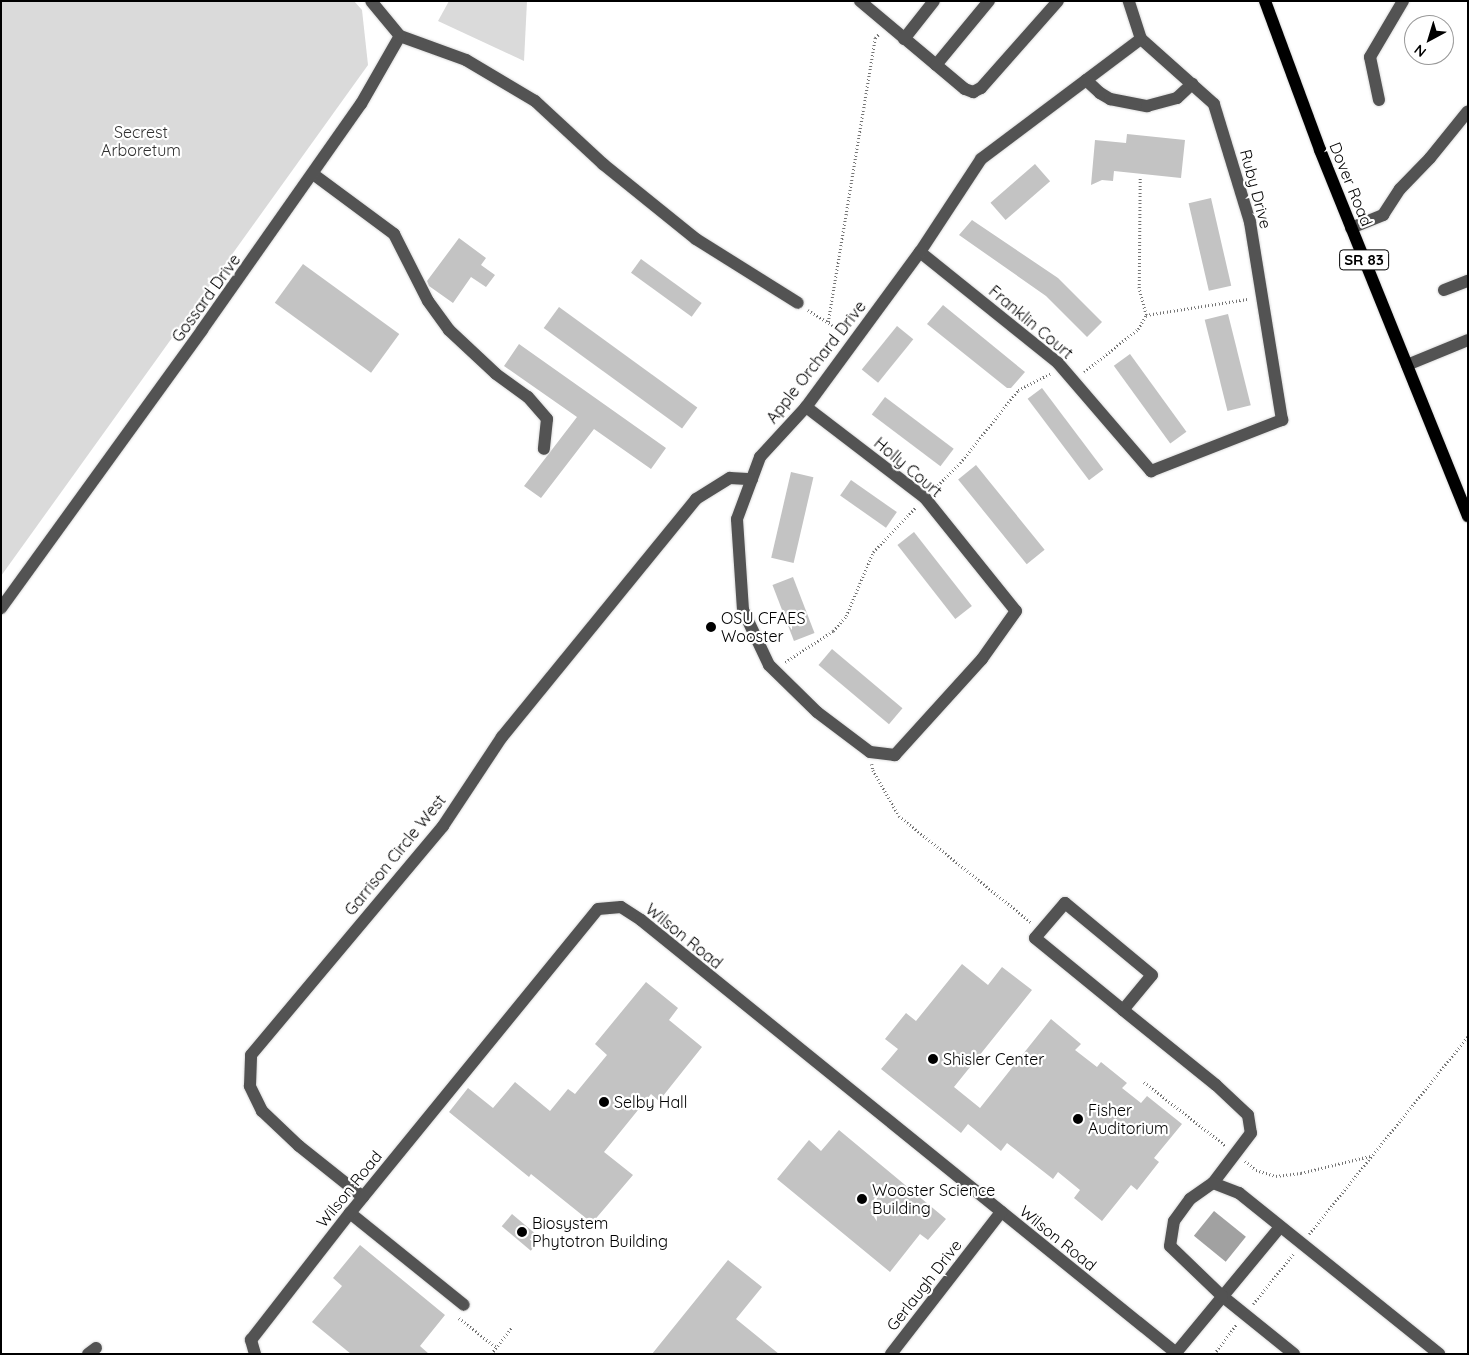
<!DOCTYPE html>
<html>
<head>
<meta charset="utf-8">
<style>
  body { margin:0 }
  #map { position:relative; width:1469px; height:1355px; overflow:hidden; background:#fff; font-family:Quicksand,sans-serif }
  div>[style] { position:absolute }
  .green>* { inset:0; background:#dadada }
  .water>* { inset:0; background:#a1a1a1; transform-origin:0 0 }
  .building>* { inset:0; background:#c3c3c3; transform-origin:0 0 }
  .path>* { height:2.5px; margin-top:-1.25px; transform-origin:0; background:repeating-linear-gradient(90deg,#757575 0 1px,transparent 0 3.5px) }
  .roads { filter:drop-shadow(0 0 1px #dbdbdb) drop-shadow(0 0 1px #dbdbdb) }
  .minor>* { height:12px; margin:-6px; padding:0 6px; transform-origin:6px; border-radius:6px; background:#535353 }
  .major>* { height:12px; margin:-6px; padding:0 6px; transform-origin:6px; border-radius:6px; background:#000 }
  .dots>* { width:14px; height:14px; translate:-50% -50%; box-sizing:border-box; border:2px solid #fff; border-radius:50% }
  span { translate:-50% -50%; white-space:nowrap; text-align:center; line-height:1.15; -webkit-text-stroke:4.5px #fff; paint-order:stroke }
  .shield-label span { padding:1px 4px; background:#fff; border:1px solid; border-radius:4px; -webkit-text-stroke-width:0 }
  .shield-label { font-size:15px; color:#000; font-weight:700 }
  .park-label { font-size:16px; color:#313131 }
  .street-label { font-size:16px; color:#000 }
  .poi-label { font-size:16px; color:#000 }
  .left { translate:0 -50%; text-align:left }
  .frame { position:absolute; inset:0; border:2px solid #000; pointer-events:none }
  .north { position:absolute; left:1404px; top:15px; width:50px; height:50px; box-sizing:border-box; background:#fff; border:1px solid #999; border-radius:50%; rotate:219deg; font-size:14px; font-weight:700; line-height:20px; text-align:center; color:#000 }
  .north::after { content:''; display:block; margin:auto; width:18px; height:22px; background:#000; clip-path:polygon(50% 0,100% 100%,50% 72%,0 100%) }
</style>
</head>
<body>
<div id="map">
  <div class="green">
    <i style="clip-path:polygon(1px 1px,354px 1px,362px 10px,368px 65px,1px 576px)"></i>
    <i style="clip-path:polygon(449px 1px,527px 1px,524px 61px,438px 21px)"></i>
  </div>
  <div class="water">
    <i style="left:1214px;top:1211px;width:41px;height:32px;rotate:39deg"></i>
  </div>
  <div class="building">
    <i style="clip-path:polygon(1127px 134px,1185px 140px,1181px 178px,1114px 171px,1113px 181px,1102px 180px,1091px 185px,1095px 140px,1126px 143px)"></i>
    <i style="left:1035px;top:164px;width:23px;height:59px;rotate:49deg"></i>
    <i style="left:1211px;top:198px;width:90px;height:23px;rotate:77deg"></i>
    <i style="clip-path:polygon(972px 220px,1058px 278px,1102px 322px,1087px 337px,1046px 296px,959px 235px)"></i>
    <i style="clip-path:polygon(459px 238px,486px 258px,481px 265px,495px 275px,486px 287px,471px 277px,453px 303px,429px 286px,427px 281px)"></i>
    <i style="left:641px;top:259px;width:75px;height:17px;rotate:36deg"></i>
    <i style="left:303px;top:264px;width:119px;height:48px;rotate:36deg"></i>
    <i style="clip-path:polygon(943px 305px,1025px 372px,1011px 388px,1007px 388px,927px 324px)"></i>
    <i style="left:559px;top:307px;width:171px;height:26px;rotate:36deg"></i>
    <i style="left:1228px;top:314px;width:94px;height:24px;rotate:76deg"></i>
    <i style="left:897px;top:326px;width:21px;height:56px;rotate:39deg"></i>
    <i style="clip-path:polygon(519px 344px,666px 448px,651px 469px,594px 429px,541px 498px,524px 486px,577px 417px,504px 366px)"></i>
    <i style="left:1130px;top:354px;width:96px;height:20px;rotate:54deg"></i>
    <i style="left:1042px;top:388px;width:102px;height:18px;rotate:53deg"></i>
    <i style="left:885px;top:397px;width:86px;height:22px;rotate:37deg"></i>
    <i style="left:976px;top:465px;width:109px;height:23px;rotate:51deg"></i>
    <i style="left:791px;top:472px;width:23px;height:88px;rotate:13deg"></i>
    <i style="left:851px;top:480px;width:56px;height:19px;rotate:35deg"></i>
    <i style="left:914px;top:532px;width:94px;height:21px;rotate:52deg"></i>
    <i style="left:793px;top:577px;width:60px;height:22px;rotate:69deg"></i>
    <i style="left:832px;top:649px;width:92px;height:21px;rotate:40deg"></i>
    <i style="clip-path:polygon(962px 964px,988px 985px,1002px 967px,1032px 990px,954px 1087px,980px 1108px,1051px 1019px,1081px 1044px,1075px 1050px,1097px 1067px,1101px 1062px,1127px 1083px,1122px 1088px,1141px 1103px,1147px 1096px,1182px 1124px,1154px 1158px,1159px 1162px,1137px 1190px,1131px 1185px,1102px 1221px,1074px 1198px,1080px 1190px,1058px 1172px,1053px 1179px,1007px 1143px,1001px 1151px,968px 1124px,961px 1133px,881px 1069px,898px 1049px,885px 1039px,906px 1013px,916px 1021px)"></i>
    <i style="clip-path:polygon(646px 982px,678px 1008px,669px 1020px,702px 1047px,659px 1101px,651px 1094px,604px 1152px,633px 1175px,592px 1223px,531px 1174px,529px 1177px,449px 1112px,468px 1088px,493px 1108px,515px 1082px,550px 1111px,568px 1089px,575px 1094px,607px 1055px,595px 1044px)"></i>
    <i style="clip-path:polygon(839px 1130px,946px 1219px,928px 1240px,920px 1234px,890px 1272px,777px 1179px,809px 1140px,821px 1151px)"></i>
    <i style="left:512px;top:1214px;width:38px;height:16px;rotate:40deg"></i>
    <i style="clip-path:polygon(360px 1245px,445px 1315px,420px 1346px,429px 1354px,351px 1354px,312px 1322px,342px 1286px,333px 1278px)"></i>
    <i style="clip-path:polygon(728px 1260px,762px 1287px,736px 1319px,779px 1354px,652px 1354px)"></i>
  </div>
  <div class="path">
    <i style="left:808px;top:310px;width:42px;rotate:31.4deg"></i>
    <i style="left:1146px;top:315px;width:103px;rotate:-8.9deg"></i>
    <i style="left:828px;top:322px;width:288px;rotate:-80.6deg"></i>
    <i style="left:875px;top:38px;width:6px;rotate:-45deg"></i>
    <i style="left:1084px;top:372px;width:69px;rotate:-38.5deg"></i>
    <i style="left:1138px;top:329px;width:16px;rotate:-60deg"></i>
    <i style="left:1146px;top:315px;width:28px;rotate:-105deg"></i>
    <i style="left:1139px;top:288px;width:111px;rotate:-89.5deg"></i>
    <i style="left:935px;top:488px;width:35px;rotate:-45deg"></i>
    <i style="left:960px;top:463px;width:93px;rotate:-51.5deg"></i>
    <i style="left:1018px;top:390px;width:36px;rotate:-27deg"></i>
    <i style="left:785px;top:662px;width:57px;rotate:-32.9deg"></i>
    <i style="left:833px;top:631px;width:20px;rotate:-49deg"></i>
    <i style="left:846px;top:616px;width:69px;rotate:-67.1deg"></i>
    <i style="left:873px;top:552px;width:61px;rotate:-46.3deg"></i>
    <i style="left:872px;top:764px;width:6px;rotate:81deg"></i>
    <i style="left:873px;top:770px;width:53px;rotate:60.5deg"></i>
    <i style="left:899px;top:816px;width:171px;rotate:38.8deg"></i>
    <i style="left:1144px;top:1082px;width:103px;rotate:37.9deg"></i>
    <i style="left:1245px;top:1161px;width:14px;rotate:39deg"></i>
    <i style="left:1256px;top:1170px;width:21px;rotate:17deg"></i>
    <i style="left:1276px;top:1176px;width:25px;rotate:-7deg"></i>
    <i style="left:1301px;top:1173px;width:71px;rotate:-13.8deg"></i>
    <i style="left:1309px;top:1234px;width:254px;rotate:-51.2deg"></i>
    <i style="left:1253px;top:1304px;width:64px;rotate:-51.3deg"></i>
    <i style="left:459px;top:1318px;width:47px;rotate:38.1deg"></i>
    <i style="left:491px;top:1354px;width:33px;rotate:-52deg"></i>
    <i style="left:1214px;top:1354px;width:38px;rotate:-53deg"></i>
  </div>
  <div class="roads">
    <div class="minor">
      <i style="left:860px;top:1px;width:137px;rotate:40deg"></i>
      <i style="left:965px;top:89px;width:9px;rotate:21deg"></i>
      <i style="left:973px;top:92px;width:9px;rotate:-27deg"></i>
      <i style="left:981px;top:88px;width:116px;rotate:-48.5deg"></i>
      <i style="left:400px;top:36px;width:70px;rotate:20deg"></i>
      <i style="left:466px;top:60px;width:80px;rotate:30.7deg"></i>
      <i style="left:535px;top:101px;width:93px;rotate:42.8deg"></i>
      <i style="left:603px;top:164px;width:119px;rotate:38.9deg"></i>
      <i style="left:696px;top:239px;width:120px;rotate:32.1deg"></i>
      <i style="left:904px;top:39px;width:48px;rotate:-51.7deg"></i>
      <i style="left:936px;top:65px;width:83px;rotate:-50.4deg"></i>
      <i style="left:1086px;top:80px;width:19px;rotate:43deg"></i>
      <i style="left:1100px;top:93px;width:12px;rotate:31deg"></i>
      <i style="left:1110px;top:99px;width:38px;rotate:11deg"></i>
      <i style="left:1147px;top:106px;width:31px;rotate:-15deg"></i>
      <i style="left:1177px;top:98px;width:21px;rotate:-43deg"></i>
      <i style="left:1379px;top:100px;width:44px;rotate:-101.8deg"></i>
      <i style="left:1370px;top:57px;width:65px;rotate:-59.5deg"></i>
      <i style="left:313px;top:174px;width:101px;rotate:36.5deg"></i>
      <i style="left:394px;top:234px;width:75px;rotate:63.1deg"></i>
      <i style="left:428px;top:301px;width:36px;rotate:54deg"></i>
      <i style="left:449px;top:330px;width:64px;rotate:43.1deg"></i>
      <i style="left:496px;top:374px;width:39px;rotate:36deg"></i>
      <i style="left:528px;top:397px;width:29px;rotate:49deg"></i>
      <i style="left:547px;top:419px;width:30px;rotate:96deg"></i>
      <i style="left:1351px;top:228px;width:35px;rotate:-22deg"></i>
      <i style="left:1383px;top:215px;width:31px;rotate:-57deg"></i>
      <i style="left:1400px;top:189px;width:43px;rotate:-45.9deg"></i>
      <i style="left:1430px;top:158px;width:60px;rotate:-51deg"></i>
      <i style="left:920px;top:252px;width:177px;rotate:38.8deg"></i>
      <i style="left:1058px;top:363px;width:143px;rotate:49.3deg"></i>
      <i style="left:1151px;top:471px;width:141px;rotate:-21.3deg"></i>
      <i style="left:1282px;top:420px;width:201px;rotate:-99.2deg"></i>
      <i style="left:1250px;top:222px;width:123px;rotate:-107deg"></i>
      <i style="left:1214px;top:104px;width:98px;rotate:-138.3deg"></i>
      <i style="left:1141px;top:39px;width:40px;rotate:-108deg"></i>
      <i style="left:1444px;top:290px;width:26px;rotate:-21deg"></i>
      <i style="left:1407px;top:365px;width:66px;rotate:-22.3deg"></i>
      <i style="left:806px;top:407px;width:150px;rotate:37.4deg"></i>
      <i style="left:925px;top:498px;width:145px;rotate:51.2deg"></i>
      <i style="left:1016px;top:611px;width:59px;rotate:125.3deg"></i>
      <i style="left:982px;top:659px;width:130px;rotate:132.2deg"></i>
      <i style="left:895px;top:755px;width:25px;rotate:-173deg"></i>
      <i style="left:870px;top:752px;width:66px;rotate:-143deg"></i>
      <i style="left:817px;top:712px;width:67px;rotate:-135.6deg"></i>
      <i style="left:769px;top:665px;width:61px;rotate:-115.3deg"></i>
      <i style="left:743px;top:610px;width:91px;rotate:-93.8deg"></i>
      <i style="left:737px;top:519px;width:66px;rotate:-69.6deg"></i>
      <i style="left:760px;top:457px;width:68px;rotate:-47.4deg"></i>
      <i style="left:806px;top:407px;width:192px;rotate:-53.7deg"></i>
      <i style="left:920px;top:252px;width:111px;rotate:-56.7deg"></i>
      <i style="left:981px;top:159px;width:200px;rotate:-36.9deg"></i>
      <i style="left:1px;top:608px;width:343px;rotate:-54.1deg"></i>
      <i style="left:202px;top:330px;width:276px;rotate:-54.9deg"></i>
      <i style="left:361px;top:104px;width:78px;rotate:-60.2deg"></i>
      <i style="left:400px;top:36px;width:45px;rotate:-129.6deg"></i>
      <i style="left:1123px;top:1010px;width:45px;rotate:-50.4deg"></i>
      <i style="left:1152px;top:975px;width:113px;rotate:-140.4deg"></i>
      <i style="left:1065px;top:903px;width:46px;rotate:130.6deg"></i>
      <i style="left:1035px;top:938px;width:114px;rotate:39.3deg"></i>
      <i style="left:1123px;top:1010px;width:119px;rotate:38.9deg"></i>
      <i style="left:1216px;top:1085px;width:44px;rotate:43.2deg"></i>
      <i style="left:1248px;top:1115px;width:18px;rotate:81deg"></i>
      <i style="left:1251px;top:1133px;width:63px;rotate:127.2deg"></i>
      <i style="left:363px;top:1197px;width:82px;rotate:-141.4deg"></i>
      <i style="left:299px;top:1146px;width:51px;rotate:-136.6deg"></i>
      <i style="left:262px;top:1111px;width:28px;rotate:-116deg"></i>
      <i style="left:250px;top:1086px;width:31px;rotate:-88deg"></i>
      <i style="left:251px;top:1055px;width:299px;rotate:-50deg"></i>
      <i style="left:443px;top:826px;width:107px;rotate:-56.5deg"></i>
      <i style="left:502px;top:737px;width:307px;rotate:-50.8deg"></i>
      <i style="left:696px;top:499px;width:40px;rotate:-32deg"></i>
      <i style="left:730px;top:478px;width:22px;rotate:3deg"></i>
      <i style="left:350px;top:1213px;width:146px;rotate:38.9deg"></i>
      <i style="left:88px;top:1354px;width:10px;rotate:-37deg"></i>
      <i style="left:255px;top:1354px;width:15px;rotate:-106deg"></i>
      <i style="left:251px;top:1340px;width:161px;rotate:-52.1deg"></i>
      <i style="left:350px;top:1213px;width:392px;rotate:-50.8deg"></i>
      <i style="left:598px;top:909px;width:23px;rotate:-5deg"></i>
      <i style="left:621px;top:907px;width:24px;rotate:33deg"></i>
      <i style="left:641px;top:920px;width:688px;rotate:38.98deg"></i>
      <i style="left:891px;top:1354px;width:180px;rotate:-52.2deg"></i>
      <i style="left:1175px;top:1354px;width:165px;rotate:-50.4deg"></i>
      <i style="left:1294px;top:1354px;width:92px;rotate:-141.1deg"></i>
      <i style="left:1222px;top:1296px;width:72px;rotate:-136.1deg"></i>
      <i style="left:1170px;top:1246px;width:25px;rotate:-81deg"></i>
      <i style="left:1174px;top:1221px;width:27px;rotate:-54deg"></i>
      <i style="left:1190px;top:1199px;width:28px;rotate:-35deg"></i>
      <i style="left:1213px;top:1183px;width:28px;rotate:21deg"></i>
      <i style="left:1239px;top:1193px;width:257px;rotate:38.8deg"></i>
    </div>
    <div class="major">
      <i style="left:1265px;top:1px;width:159px;rotate:69.7deg"></i>
      <i style="left:1320px;top:150px;width:395px;rotate:68deg"></i>
    </div>
  </div>
  <div class="dots">
    <i style="left:711px;top:627px;background:#000"></i>
    <i style="left:933px;top:1059px;background:#000"></i>
    <i style="left:604px;top:1102px;background:#000"></i>
    <i style="left:1078px;top:1119px;background:#000"></i>
    <i style="left:862px;top:1199px;background:#000"></i>
    <i style="left:522px;top:1232px;background:#000"></i>
  </div>
  <div class="shield-label">
    <span style="left:1364px;top:260px">SR 83</span>
  </div>
  <div class="park-label">
    <span style="left:141px;top:141px">Secrest<br>Arboretum</span>
  </div>
  <div class="street-label">
    <span style="left:1351px;top:184px;rotate:68deg">Dover Road</span>
    <span style="left:1256px;top:189px;rotate:75deg">Ruby Drive</span>
    <span style="left:206px;top:298px;rotate:-54deg">Gossard Drive</span>
    <span style="left:1031px;top:322px;rotate:40deg">Franklin Court</span>
    <span style="left:816px;top:362px;rotate:-52deg">Apple Orchard Drive</span>
    <span style="left:908px;top:467px;rotate:40deg">Holly Court</span>
    <span style="left:395px;top:855px;rotate:-51deg">Garrison Circle West</span>
    <span style="left:684px;top:936px;rotate:39deg">Wilson Road</span>
    <span style="left:349px;top:1189px;rotate:-51deg">Wilson Road</span>
    <span style="left:1058px;top:1238px;rotate:39deg">Wilson Road</span>
    <span style="left:924px;top:1285px;rotate:-52deg">Gerlaugh Drive</span>
  </div>
  <div class="poi-label">
    <span class="left" style="left:721px;top:627px">OSU CFAES<br>Wooster</span>
    <span class="left" style="left:943px;top:1059px">Shisler Center</span>
    <span class="left" style="left:614px;top:1102px">Selby Hall</span>
    <span class="left" style="left:1088px;top:1119px">Fisher<br>Auditorium</span>
    <span class="left" style="left:872px;top:1199px">Wooster Science<br>Building</span>
    <span class="left" style="left:532px;top:1232px">Biosystem<br>Phytotron Building</span>
  </div>
  <div class="frame"></div>
  <div class="north">N</div>
</div>
</body>
</html>
